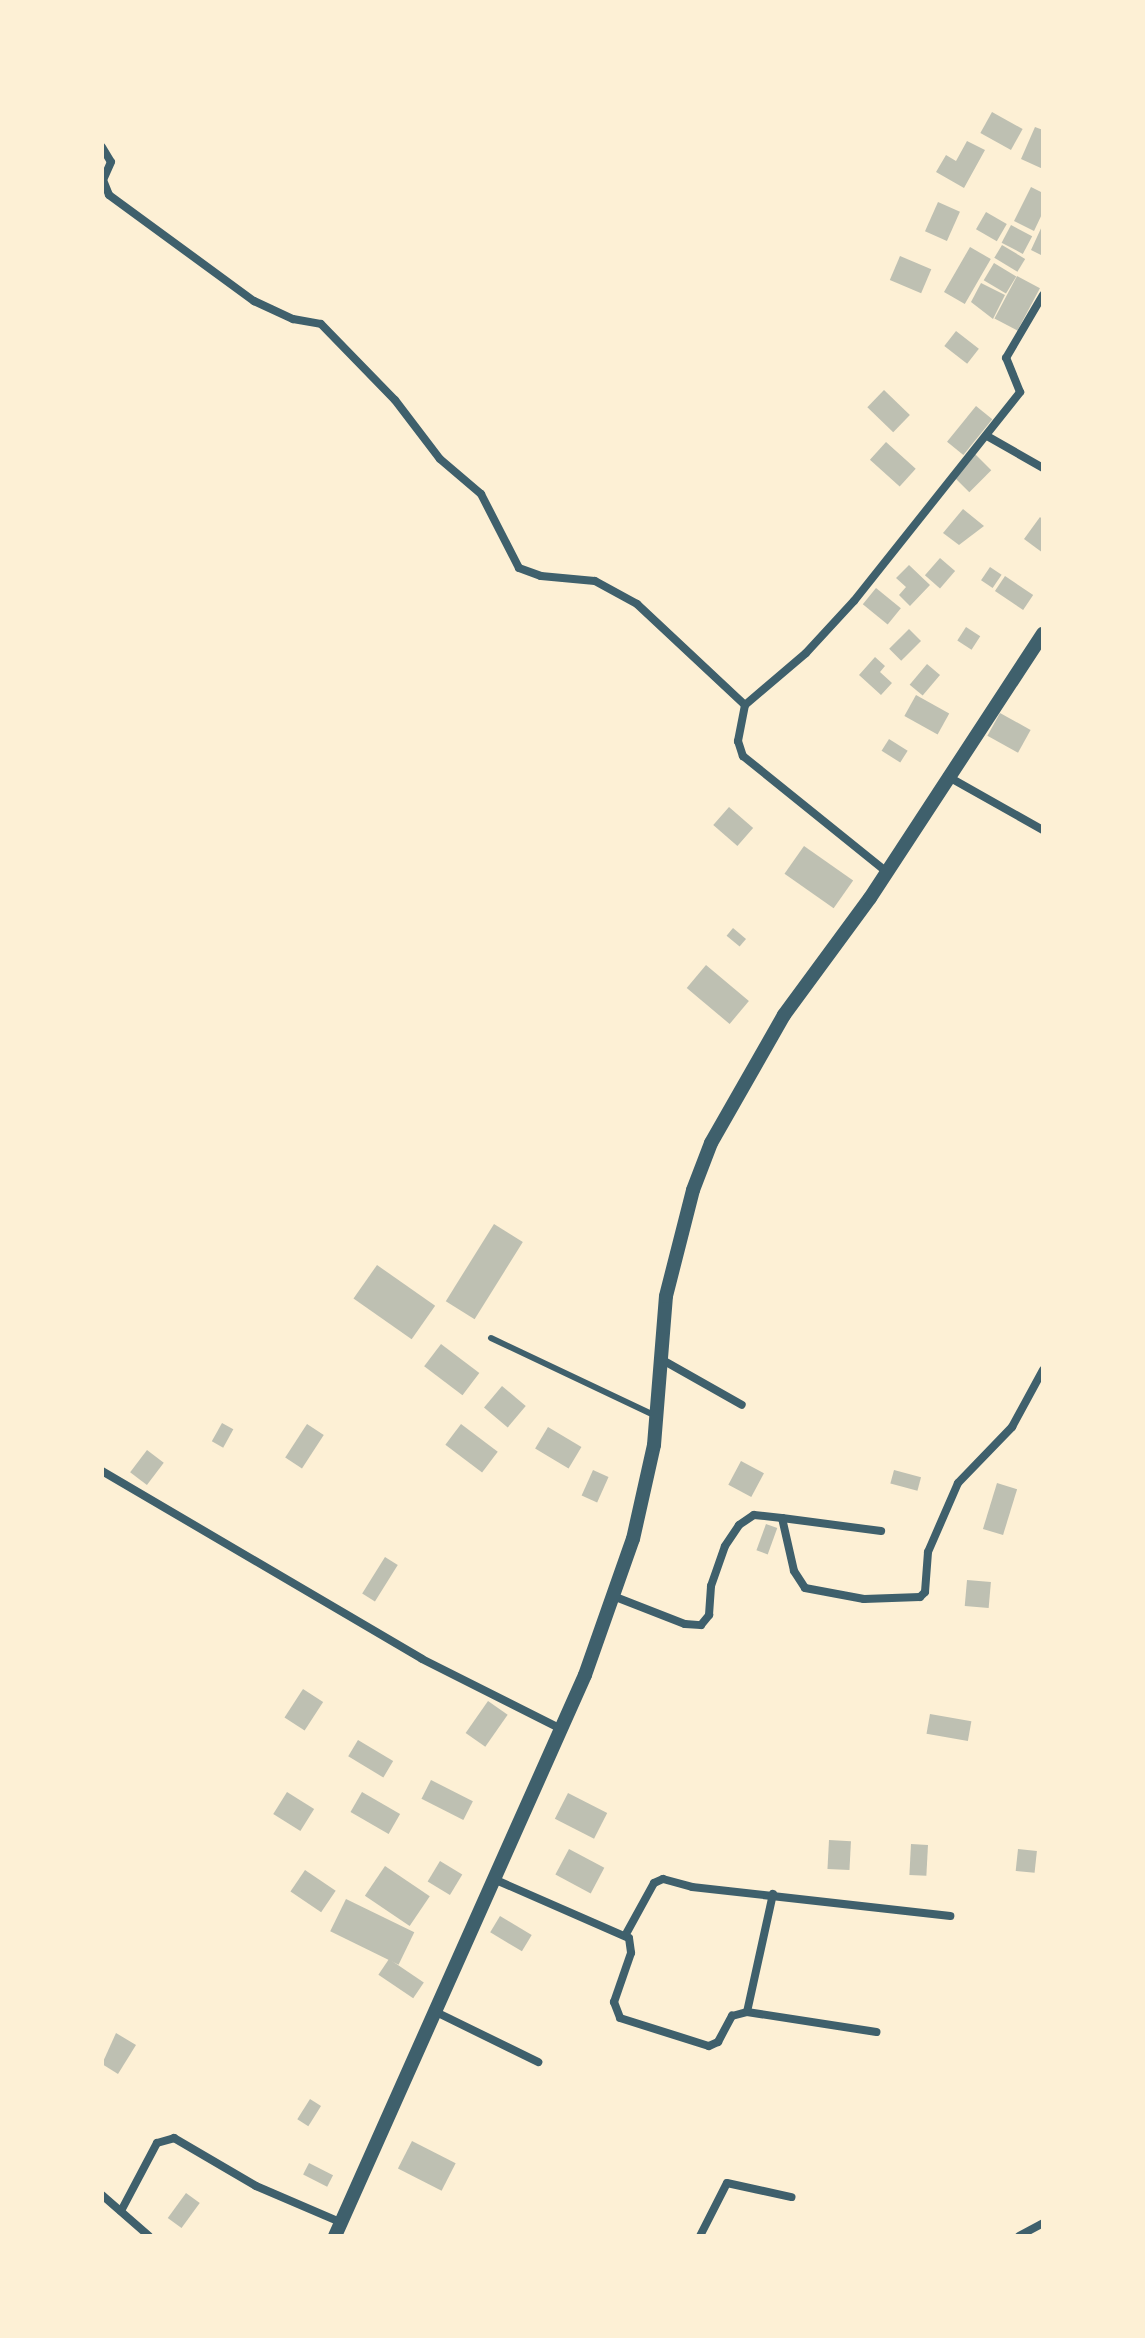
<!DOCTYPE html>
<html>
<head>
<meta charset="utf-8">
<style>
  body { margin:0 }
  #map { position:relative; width:1145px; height:2338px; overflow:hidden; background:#fdf0d5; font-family:Cabin,sans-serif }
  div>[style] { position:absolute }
  .building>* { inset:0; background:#bec0b2; transform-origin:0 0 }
  .service>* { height:6px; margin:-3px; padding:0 3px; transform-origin:3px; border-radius:3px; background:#3f606c }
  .minor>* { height:8px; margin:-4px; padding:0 4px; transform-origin:4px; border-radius:4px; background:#3f606c }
  .tertiary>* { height:14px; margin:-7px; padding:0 7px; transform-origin:7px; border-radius:7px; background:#3f606c }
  span { translate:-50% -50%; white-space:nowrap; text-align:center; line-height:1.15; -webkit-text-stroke:8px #fdf0d5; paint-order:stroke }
  .frame { position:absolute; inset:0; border:104px solid #fdf0d5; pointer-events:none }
</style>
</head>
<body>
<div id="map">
  <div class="building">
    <i style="left:992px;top:112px;width:35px;height:24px;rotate:29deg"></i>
    <i style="clip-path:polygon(1035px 127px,1043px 130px,1043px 169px,1021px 159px)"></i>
    <i style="clip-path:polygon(967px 141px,985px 150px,964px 188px,936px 172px,946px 155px,956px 161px)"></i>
    <i style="clip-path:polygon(1031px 187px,1043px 193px,1043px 212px,1034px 231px,1014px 221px)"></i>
    <i style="left:938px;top:202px;width:24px;height:32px;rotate:24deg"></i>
    <i style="left:986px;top:212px;width:24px;height:20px;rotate:30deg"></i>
    <i style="clip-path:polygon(1043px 224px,1043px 256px,1031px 250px)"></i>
    <i style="left:1011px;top:225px;width:24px;height:20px;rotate:28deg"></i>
    <i style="left:1002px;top:245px;width:27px;height:15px;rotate:31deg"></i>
    <i style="left:970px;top:247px;width:24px;height:52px;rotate:30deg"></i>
    <i style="left:900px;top:256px;width:34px;height:26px;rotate:23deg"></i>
    <i style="left:994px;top:263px;width:26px;height:20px;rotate:31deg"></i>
    <i style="left:1017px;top:276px;width:26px;height:48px;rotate:28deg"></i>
    <i style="clip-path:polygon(981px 283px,1005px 295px,993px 319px,971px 302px)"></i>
    <i style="left:956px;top:331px;width:29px;height:19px;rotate:38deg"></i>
    <i style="left:884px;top:390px;width:36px;height:24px;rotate:44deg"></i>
    <i style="left:976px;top:406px;width:21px;height:46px;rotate:39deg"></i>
    <i style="left:886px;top:442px;width:40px;height:24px;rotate:42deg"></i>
    <i style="left:975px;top:454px;width:23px;height:31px;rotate:45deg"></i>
    <i style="clip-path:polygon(963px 509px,984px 526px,959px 545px,943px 533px)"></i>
    <i style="clip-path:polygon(1040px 517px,1043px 520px,1043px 553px,1024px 539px)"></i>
    <i style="left:940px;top:558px;width:20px;height:23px;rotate:41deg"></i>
    <i style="clip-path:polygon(909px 565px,930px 585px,910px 606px,899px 595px,906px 587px,896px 578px)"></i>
    <i style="left:990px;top:567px;width:14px;height:16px;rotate:34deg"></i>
    <i style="left:1005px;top:576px;width:34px;height:18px;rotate:34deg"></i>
    <i style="left:876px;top:588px;width:32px;height:21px;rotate:39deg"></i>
    <i style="left:966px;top:627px;width:17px;height:16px;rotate:33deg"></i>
    <i style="left:909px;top:629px;width:17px;height:28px;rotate:45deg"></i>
    <i style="clip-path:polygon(875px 657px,885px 666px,880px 672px,892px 683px,881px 695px,859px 675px)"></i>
    <i style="left:927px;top:664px;width:17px;height:27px;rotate:40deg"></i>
    <i style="left:916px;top:695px;width:38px;height:24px;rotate:29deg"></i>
    <i style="left:1000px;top:713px;width:35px;height:26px;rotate:29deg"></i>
    <i style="left:889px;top:739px;width:22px;height:14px;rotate:32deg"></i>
    <i style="left:729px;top:807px;width:32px;height:24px;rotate:41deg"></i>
    <i style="left:804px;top:846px;width:60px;height:34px;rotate:35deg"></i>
    <i style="left:733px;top:928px;width:17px;height:10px;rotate:40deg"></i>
    <i style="left:706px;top:965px;width:56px;height:30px;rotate:40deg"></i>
    <i style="left:494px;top:1224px;width:34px;height:91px;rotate:32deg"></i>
    <i style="left:377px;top:1265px;width:71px;height:41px;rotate:35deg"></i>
    <i style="left:441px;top:1344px;width:48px;height:28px;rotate:37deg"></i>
    <i style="left:502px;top:1386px;width:31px;height:28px;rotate:40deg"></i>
    <i style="left:222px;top:1423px;width:13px;height:21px;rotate:29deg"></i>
    <i style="left:307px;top:1424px;width:20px;height:40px;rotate:33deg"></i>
    <i style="left:461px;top:1424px;width:46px;height:26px;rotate:37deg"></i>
    <i style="left:548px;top:1427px;width:39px;height:25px;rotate:31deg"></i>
    <i style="left:147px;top:1450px;width:21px;height:28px;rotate:37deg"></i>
    <i style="left:741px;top:1461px;width:26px;height:27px;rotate:28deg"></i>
    <i style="left:593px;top:1470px;width:17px;height:28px;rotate:24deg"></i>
    <i style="left:894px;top:1470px;width:28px;height:14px;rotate:15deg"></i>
    <i style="left:997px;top:1483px;width:21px;height:48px;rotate:17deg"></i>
    <i style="left:766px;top:1524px;width:12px;height:28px;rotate:20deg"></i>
    <i style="left:385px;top:1557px;width:15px;height:43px;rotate:32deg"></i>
    <i style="left:967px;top:1580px;width:24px;height:26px;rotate:5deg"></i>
    <i style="left:303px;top:1689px;width:24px;height:34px;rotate:33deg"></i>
    <i style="left:488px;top:1701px;width:24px;height:39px;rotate:35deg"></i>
    <i style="left:930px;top:1714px;width:42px;height:20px;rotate:10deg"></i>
    <i style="left:358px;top:1740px;width:41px;height:19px;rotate:31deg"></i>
    <i style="left:431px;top:1780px;width:47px;height:21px;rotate:27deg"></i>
    <i style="left:287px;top:1792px;width:32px;height:26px;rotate:32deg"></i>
    <i style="left:362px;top:1792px;width:44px;height:23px;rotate:30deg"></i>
    <i style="left:568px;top:1793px;width:44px;height:29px;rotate:27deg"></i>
    <i style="left:829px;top:1840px;width:22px;height:29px;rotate:3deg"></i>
    <i style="left:911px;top:1844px;width:17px;height:31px;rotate:3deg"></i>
    <i style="left:569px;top:1849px;width:40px;height:29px;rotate:28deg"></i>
    <i style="left:1018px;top:1849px;width:19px;height:22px;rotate:6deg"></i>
    <i style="left:440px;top:1861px;width:26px;height:24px;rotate:31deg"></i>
    <i style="left:385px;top:1866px;width:54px;height:36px;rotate:34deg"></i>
    <i style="left:305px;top:1870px;width:37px;height:26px;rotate:34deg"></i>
    <i style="left:346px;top:1899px;width:76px;height:36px;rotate:26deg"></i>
    <i style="left:500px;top:1916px;width:37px;height:19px;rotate:31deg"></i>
    <i style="left:389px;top:1959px;width:42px;height:19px;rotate:34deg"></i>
    <i style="clip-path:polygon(116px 2033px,136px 2045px,118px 2074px,102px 2064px)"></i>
    <i style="left:310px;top:2099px;width:13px;height:24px;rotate:32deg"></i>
    <i style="left:412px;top:2141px;width:49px;height:31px;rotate:27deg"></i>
    <i style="left:309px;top:2163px;width:27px;height:13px;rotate:27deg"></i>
    <i style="left:186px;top:2193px;width:17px;height:31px;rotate:36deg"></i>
  </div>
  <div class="service">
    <i style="left:491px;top:1338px;width:183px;rotate:25.3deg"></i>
  </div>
  <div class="minor">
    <i style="left:102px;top:147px;width:17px;rotate:59deg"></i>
    <i style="left:111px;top:162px;width:20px;rotate:114deg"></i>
    <i style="left:103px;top:180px;width:16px;rotate:68deg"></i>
    <i style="left:109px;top:195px;width:180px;rotate:36.2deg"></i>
    <i style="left:254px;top:301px;width:43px;rotate:24.8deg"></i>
    <i style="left:293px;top:319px;width:28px;rotate:10deg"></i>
    <i style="left:321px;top:324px;width:106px;rotate:45.8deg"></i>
    <i style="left:395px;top:400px;width:74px;rotate:52.7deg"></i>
    <i style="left:440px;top:459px;width:54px;rotate:40.5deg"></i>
    <i style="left:481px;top:494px;width:83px;rotate:62.8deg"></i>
    <i style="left:519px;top:568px;width:23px;rotate:20deg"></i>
    <i style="left:541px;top:576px;width:54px;rotate:5.3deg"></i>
    <i style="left:595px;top:581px;width:48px;rotate:28.7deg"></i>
    <i style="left:637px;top:604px;width:148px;rotate:43.1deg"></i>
    <i style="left:745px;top:705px;width:37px;rotate:101deg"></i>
    <i style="left:738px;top:741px;width:16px;rotate:72deg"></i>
    <i style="left:743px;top:756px;width:185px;rotate:38.9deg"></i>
    <i style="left:987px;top:436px;width:64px;rotate:29.7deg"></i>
    <i style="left:745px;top:705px;width:80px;rotate:-40.4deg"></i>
    <i style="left:806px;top:653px;width:71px;rotate:-47.3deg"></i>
    <i style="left:854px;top:601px;width:267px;rotate:-51.5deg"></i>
    <i style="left:1020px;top:392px;width:37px;rotate:-112deg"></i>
    <i style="left:1006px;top:358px;width:73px;rotate:-59.6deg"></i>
    <i style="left:947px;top:776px;width:110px;rotate:29.4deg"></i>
    <i style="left:659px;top:1358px;width:95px;rotate:29.5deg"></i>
    <i style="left:102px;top:1471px;width:371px;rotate:30.4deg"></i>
    <i style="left:422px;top:1659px;width:156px;rotate:26.7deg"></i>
    <i style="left:782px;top:1518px;width:100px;rotate:7.5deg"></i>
    <i style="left:613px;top:1596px;width:77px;rotate:21.3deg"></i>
    <i style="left:685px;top:1624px;width:16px;rotate:4deg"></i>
    <i style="left:701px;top:1625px;width:13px;rotate:-51deg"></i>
    <i style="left:709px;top:1615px;width:29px;rotate:-86deg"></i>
    <i style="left:711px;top:1586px;width:42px;rotate:-70.7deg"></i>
    <i style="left:725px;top:1546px;width:25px;rotate:-56deg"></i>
    <i style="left:739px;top:1525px;width:18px;rotate:-34deg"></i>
    <i style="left:754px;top:1515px;width:28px;rotate:6deg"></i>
    <i style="left:782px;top:1518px;width:54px;rotate:77.2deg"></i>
    <i style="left:794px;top:1571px;width:20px;rotate:57deg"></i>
    <i style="left:805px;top:1588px;width:60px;rotate:10.6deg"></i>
    <i style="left:864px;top:1599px;width:56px;rotate:-2deg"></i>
    <i style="left:920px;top:1597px;width:7px;rotate:-45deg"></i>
    <i style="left:925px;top:1592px;width:40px;rotate:-85.7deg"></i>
    <i style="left:928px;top:1552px;width:75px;rotate:-66.5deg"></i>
    <i style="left:958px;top:1483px;width:78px;rotate:-46deg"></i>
    <i style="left:1012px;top:1427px;width:65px;rotate:-61.5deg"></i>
    <i style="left:496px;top:1880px;width:145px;rotate:23.6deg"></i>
    <i style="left:629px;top:1938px;width:15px;rotate:82deg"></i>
    <i style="left:631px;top:1953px;width:52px;rotate:109.1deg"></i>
    <i style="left:614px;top:2002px;width:17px;rotate:69deg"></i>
    <i style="left:620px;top:2018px;width:93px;rotate:17.5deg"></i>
    <i style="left:709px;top:2046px;width:10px;rotate:-24deg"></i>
    <i style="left:718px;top:2042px;width:30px;rotate:-62deg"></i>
    <i style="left:732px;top:2016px;width:16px;rotate:-15deg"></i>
    <i style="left:747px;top:2012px;width:131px;rotate:8.8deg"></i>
    <i style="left:626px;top:1934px;width:58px;rotate:-61.2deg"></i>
    <i style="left:654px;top:1883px;width:10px;rotate:-24deg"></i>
    <i style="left:663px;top:1879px;width:30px;rotate:15deg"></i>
    <i style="left:692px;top:1887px;width:260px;rotate:6.4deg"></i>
    <i style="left:436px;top:2012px;width:114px;rotate:26.1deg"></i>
    <i style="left:747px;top:2012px;width:121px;rotate:-77.6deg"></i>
    <i style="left:102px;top:2195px;width:62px;rotate:41.1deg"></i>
    <i style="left:121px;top:2211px;width:77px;rotate:-62.1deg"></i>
    <i style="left:157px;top:2143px;width:18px;rotate:-16deg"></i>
    <i style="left:174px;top:2138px;width:95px;rotate:30.3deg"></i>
    <i style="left:256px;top:2186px;width:91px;rotate:23.2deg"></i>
    <i style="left:700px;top:2236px;width:59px;rotate:-63deg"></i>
    <i style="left:727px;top:2183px;width:66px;rotate:12.3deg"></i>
    <i style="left:1019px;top:2236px;width:27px;rotate:-28deg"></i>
  </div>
  <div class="tertiary">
    <i style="left:335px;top:2236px;width:614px;rotate:-65.98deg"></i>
    <i style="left:585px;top:1675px;width:144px;rotate:-70.6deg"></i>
    <i style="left:633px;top:1539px;width:96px;rotate:-77.4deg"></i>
    <i style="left:654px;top:1445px;width:149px;rotate:-85.4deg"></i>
    <i style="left:666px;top:1296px;width:109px;rotate:-75.7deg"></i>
    <i style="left:693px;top:1190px;width:50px;rotate:-69deg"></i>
    <i style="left:711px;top:1143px;width:147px;rotate:-60.3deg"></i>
    <i style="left:784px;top:1015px;width:145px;rotate:-53.7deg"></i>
    <i style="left:870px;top:898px;width:316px;rotate:-56.8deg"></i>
  </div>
  <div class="frame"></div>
</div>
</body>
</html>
